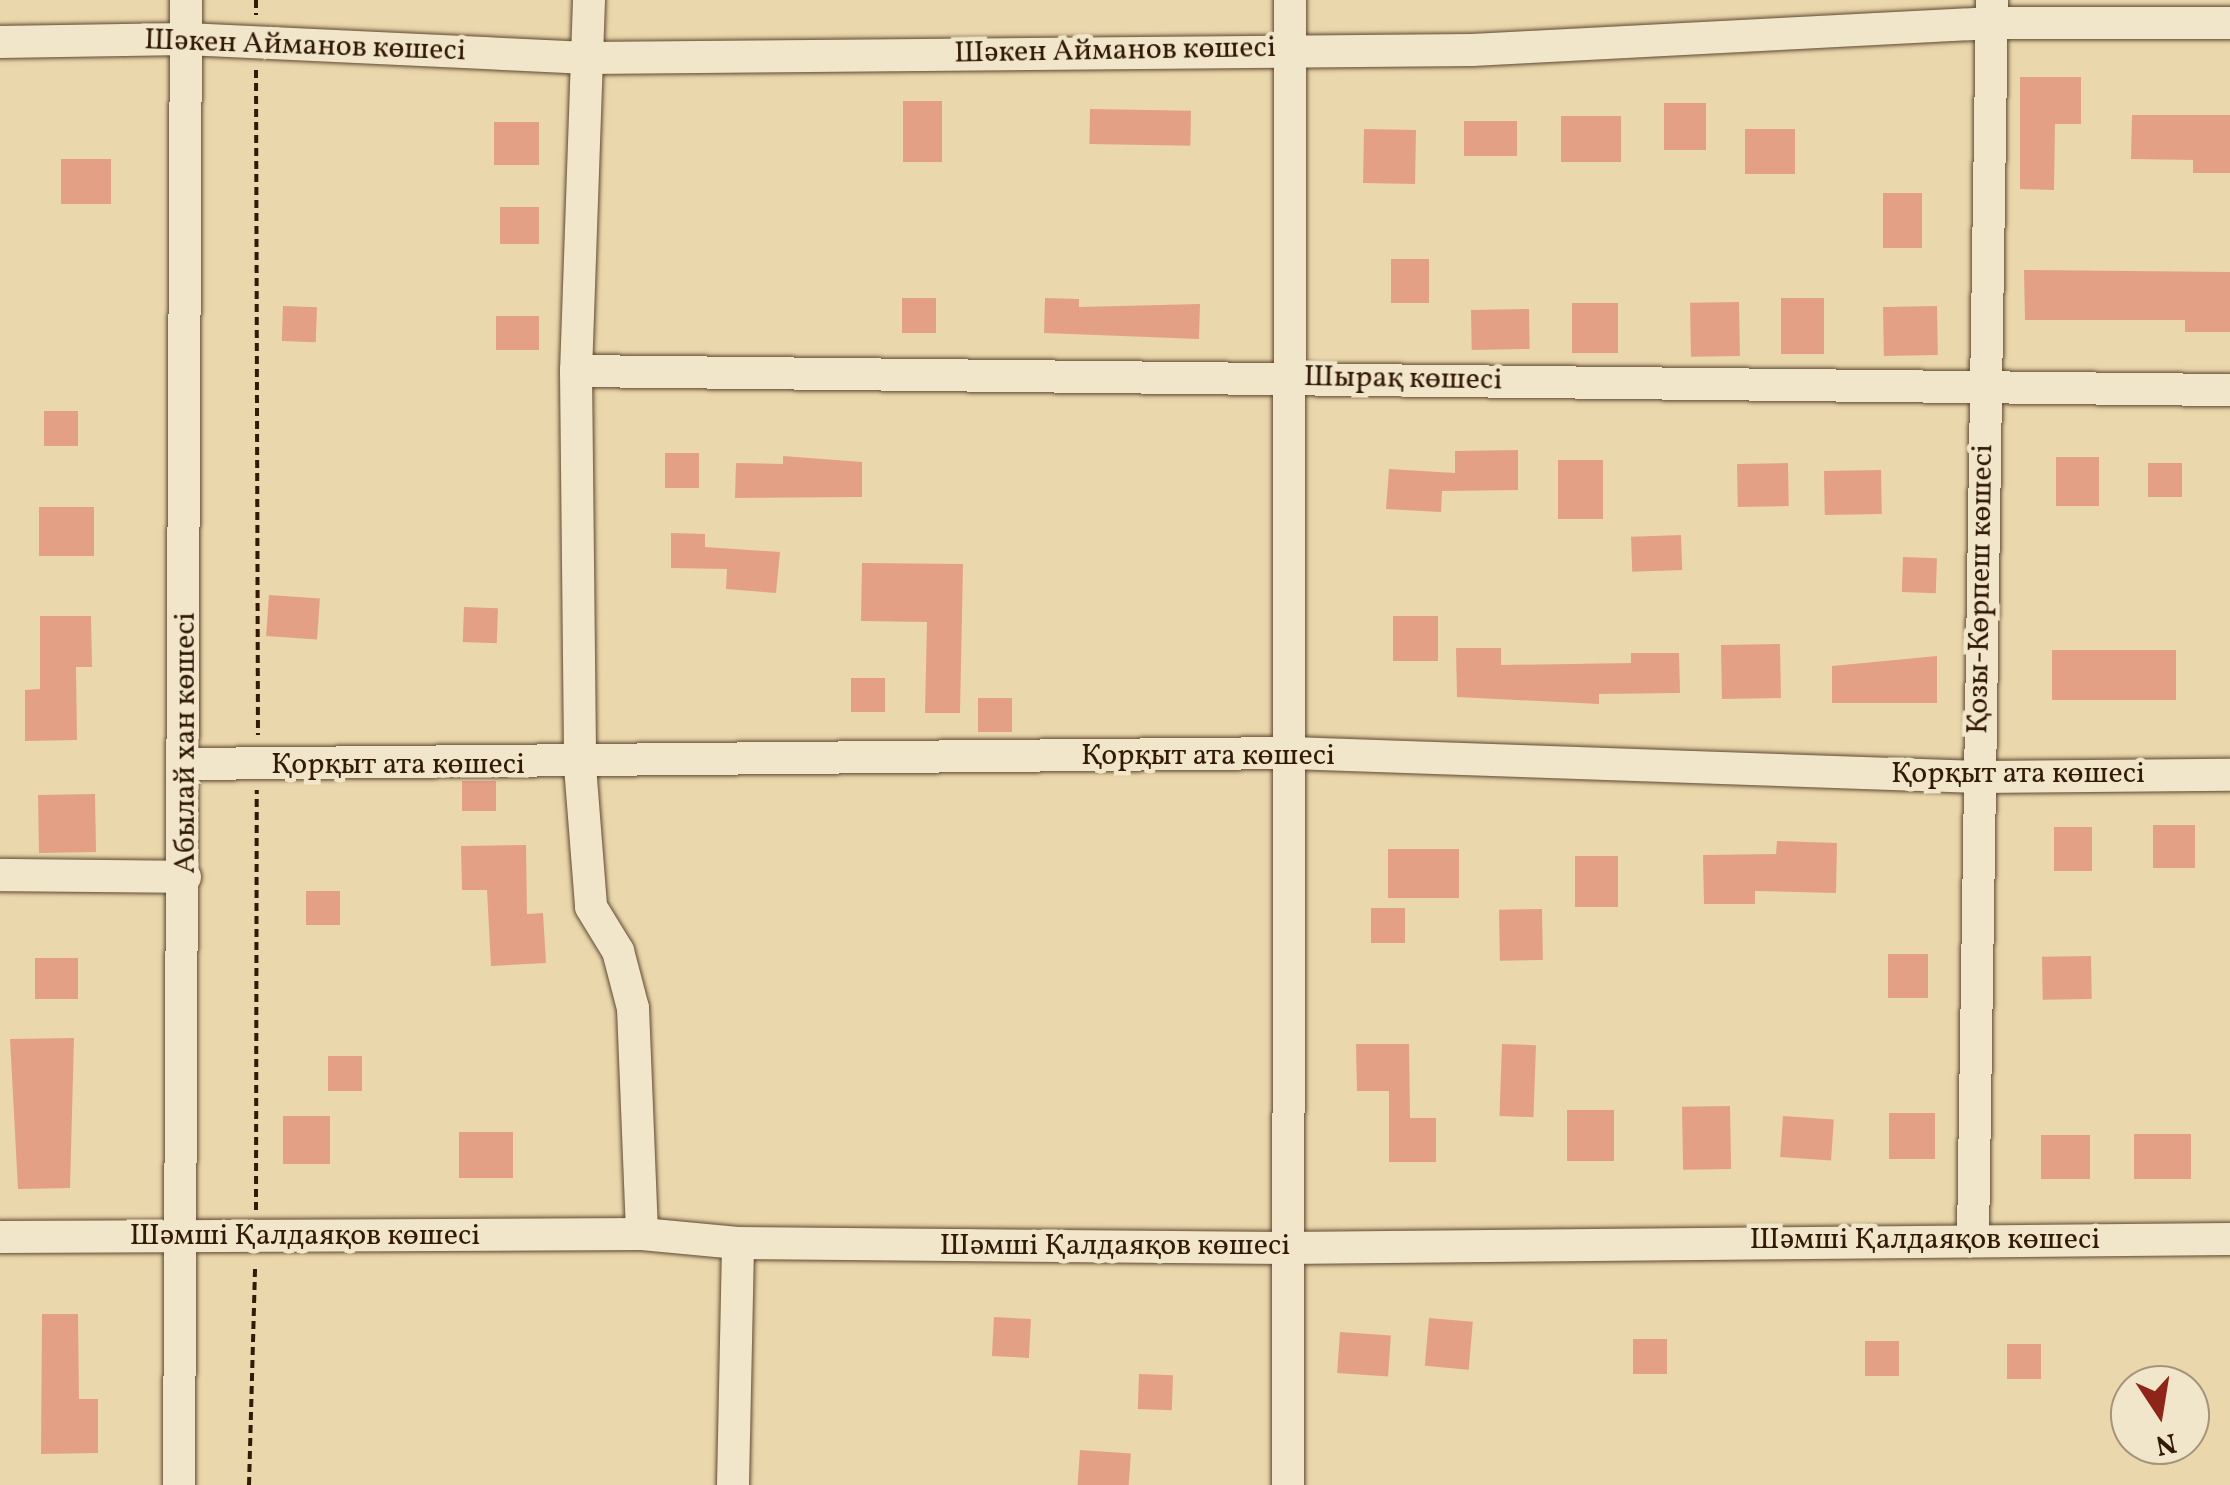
<!DOCTYPE html>
<html>
<head>
<meta charset="utf-8">
<style>
  body { margin:0 }
  #map { position:relative; width:2230px; height:1485px; overflow:hidden; background:#ead8ac; font-family:Vollkorn,serif }
  div>[style] { position:absolute }
  .building>* { inset:0; background:#e4a085; transform-origin:0 0 }
  .path>* { height:4px; margin-top:-2px; transform-origin:0; background:repeating-linear-gradient(90deg,#321908 0 8px,transparent 0 13px) }
  .roads { filter:drop-shadow(0 0 2px #604931) drop-shadow(0 0 2px #604931) }
  .minor>* { height:32px; margin:-16px; padding:0 16px; transform-origin:16px; border-radius:16px; background:#f1e6c9 }
  span { translate:-50% -50%; white-space:nowrap; text-align:center; line-height:1.15; -webkit-text-stroke:9px #f1e6c9; paint-order:stroke }
  .street-label { font-size:30px; color:#321908 }
  .north { position:absolute; left:2110px; top:1365px; width:100px; height:100px; box-sizing:border-box; background:#f1e6c9; border:2px solid #a5947c; border-radius:50%; rotate:168deg; font-size:28px; font-weight:700; line-height:40px; text-align:center; color:#321908 }
  .north::after { content:''; display:block; margin:auto; width:35px; height:45px; background:#8f2418; clip-path:polygon(50% 0,100% 100%,50% 72%,0 100%) }
</style>
</head>
<body>
<div id="map">
  <div class="building">
    <i style="clip-path:polygon(2020px 77px,2081px 77px,2081px 124px,2055px 124px,2054px 190px,2020px 189px)"></i>
    <i style="left:903px;top:101px;width:39px;height:61px"></i>
    <i style="left:1706px;top:103px;width:47px;height:42px;rotate:90deg"></i>
    <i style="left:1090px;top:109px;width:101px;height:35px;rotate:1deg"></i>
    <i style="clip-path:polygon(2132px 115px,2230px 115px,2230px 173px,2193px 173px,2193px 160px,2131px 159px)"></i>
    <i style="left:1621px;top:116px;width:46px;height:60px;rotate:90deg"></i>
    <i style="left:1464px;top:121px;width:53px;height:35px"></i>
    <i style="left:494px;top:122px;width:45px;height:43px"></i>
    <i style="left:1364px;top:129px;width:52px;height:54px;rotate:1deg"></i>
    <i style="left:1745px;top:129px;width:50px;height:45px"></i>
    <i style="left:61px;top:159px;width:50px;height:45px"></i>
    <i style="left:1883px;top:193px;width:39px;height:55px"></i>
    <i style="left:500px;top:207px;width:39px;height:37px"></i>
    <i style="left:1429px;top:259px;width:44px;height:38px;rotate:90deg"></i>
    <i style="clip-path:polygon(2024px 270px,2230px 272px,2230px 332px,2185px 332px,2185px 320px,2025px 320px)"></i>
    <i style="left:902px;top:298px;width:34px;height:35px"></i>
    <i style="clip-path:polygon(1045px 298px,1079px 299px,1079px 307px,1200px 304px,1199px 339px,1044px 333px)"></i>
    <i style="left:1781px;top:298px;width:43px;height:56px"></i>
    <i style="left:1739px;top:302px;width:54px;height:49px;rotate:89deg"></i>
    <i style="left:1572px;top:303px;width:46px;height:50px"></i>
    <i style="left:283px;top:306px;width:34px;height:35px;rotate:2deg"></i>
    <i style="left:1937px;top:306px;width:49px;height:54px;rotate:89deg"></i>
    <i style="left:1529px;top:309px;width:40px;height:58px;rotate:89deg"></i>
    <i style="left:496px;top:316px;width:43px;height:34px"></i>
    <i style="left:44px;top:411px;width:34px;height:35px"></i>
    <i style="clip-path:polygon(1518px 450px,1518px 490px,1442px 491px,1441px 512px,1386px 509px,1389px 469px,1455px 473px,1455px 451px)"></i>
    <i style="left:665px;top:453px;width:34px;height:35px"></i>
    <i style="clip-path:polygon(783px 456px,862px 462px,862px 497px,735px 498px,736px 463px,783px 464px)"></i>
    <i style="left:2056px;top:457px;width:43px;height:49px"></i>
    <i style="left:1558px;top:460px;width:45px;height:59px"></i>
    <i style="left:1788px;top:463px;width:43px;height:51px;rotate:89deg"></i>
    <i style="left:2148px;top:463px;width:34px;height:34px"></i>
    <i style="left:1881px;top:470px;width:44px;height:57px;rotate:89deg"></i>
    <i style="left:94px;top:507px;width:49px;height:55px;rotate:90deg"></i>
    <i style="clip-path:polygon(671px 533px,705px 534px,705px 547px,780px 552px,776px 593px,726px 589px,727px 569px,671px 568px)"></i>
    <i style="left:1681px;top:535px;width:35px;height:50px;rotate:88deg"></i>
    <i style="left:1903px;top:557px;width:34px;height:35px;rotate:2deg"></i>
    <i style="clip-path:polygon(862px 563px,963px 564px,960px 713px,925px 713px,927px 622px,861px 621px)"></i>
    <i style="left:269px;top:595px;width:51px;height:41px;rotate:4deg"></i>
    <i style="left:464px;top:607px;width:34px;height:35px;rotate:2deg"></i>
    <i style="clip-path:polygon(40px 616px,91px 616px,92px 667px,76px 667px,77px 740px,25px 741px,25px 690px,40px 689px)"></i>
    <i style="left:1438px;top:616px;width:45px;height:45px;rotate:90deg"></i>
    <i style="left:1780px;top:644px;width:54px;height:59px;rotate:89deg"></i>
    <i style="clip-path:polygon(1456px 648px,1501px 648px,1501px 665px,1631px 663px,1631px 653px,1679px 653px,1680px 693px,1599px 694px,1599px 704px,1457px 697px)"></i>
    <i style="left:2052px;top:650px;width:124px;height:50px"></i>
    <i style="clip-path:polygon(1937px 656px,1937px 703px,1832px 703px,1832px 666px)"></i>
    <i style="left:851px;top:678px;width:34px;height:34px"></i>
    <i style="left:978px;top:698px;width:34px;height:34px"></i>
    <i style="left:462px;top:781px;width:34px;height:30px"></i>
    <i style="left:95px;top:794px;width:58px;height:57px;rotate:89deg"></i>
    <i style="left:2153px;top:825px;width:42px;height:43px"></i>
    <i style="left:2054px;top:827px;width:38px;height:44px"></i>
    <i style="clip-path:polygon(1777px 841px,1837px 843px,1836px 893px,1755px 891px,1755px 904px,1704px 904px,1703px 855px,1776px 854px)"></i>
    <i style="clip-path:polygon(526px 845px,527px 914px,543px 913px,546px 963px,491px 966px,487px 890px,462px 890px,461px 846px)"></i>
    <i style="left:1388px;top:849px;width:71px;height:49px"></i>
    <i style="left:1618px;top:856px;width:51px;height:43px;rotate:90deg"></i>
    <i style="left:306px;top:891px;width:34px;height:34px"></i>
    <i style="left:1371px;top:908px;width:34px;height:35px"></i>
    <i style="left:1542px;top:909px;width:51px;height:43px;rotate:89deg"></i>
    <i style="left:1888px;top:954px;width:40px;height:44px"></i>
    <i style="left:2091px;top:956px;width:43px;height:49px;rotate:89deg"></i>
    <i style="left:78px;top:958px;width:41px;height:43px;rotate:90deg"></i>
    <i style="clip-path:polygon(74px 1038px,70px 1188px,18px 1189px,10px 1039px)"></i>
    <i style="clip-path:polygon(1356px 1044px,1409px 1044px,1410px 1118px,1436px 1118px,1436px 1162px,1389px 1162px,1389px 1091px,1357px 1091px)"></i>
    <i style="left:1502px;top:1044px;width:34px;height:72px;rotate:2deg"></i>
    <i style="left:328px;top:1056px;width:34px;height:35px"></i>
    <i style="left:1730px;top:1106px;width:63px;height:48px;rotate:89deg"></i>
    <i style="left:1567px;top:1110px;width:47px;height:51px"></i>
    <i style="left:1935px;top:1113px;width:46px;height:46px;rotate:90deg"></i>
    <i style="left:283px;top:1116px;width:47px;height:48px"></i>
    <i style="left:1783px;top:1116px;width:51px;height:41px;rotate:4deg"></i>
    <i style="left:513px;top:1132px;width:46px;height:54px;rotate:90deg"></i>
    <i style="left:2134px;top:1134px;width:57px;height:45px"></i>
    <i style="left:2090px;top:1135px;width:44px;height:49px;rotate:90deg"></i>
    <i style="clip-path:polygon(42px 1314px,78px 1314px,79px 1399px,98px 1399px,98px 1453px,41px 1454px)"></i>
    <i style="left:994px;top:1317px;width:37px;height:39px;rotate:3deg"></i>
    <i style="left:1429px;top:1318px;width:44px;height:48px;rotate:5deg"></i>
    <i style="left:1340px;top:1332px;width:51px;height:41px;rotate:4deg"></i>
    <i style="left:1633px;top:1339px;width:34px;height:35px"></i>
    <i style="left:1865px;top:1341px;width:34px;height:35px"></i>
    <i style="left:2007px;top:1344px;width:34px;height:35px"></i>
    <i style="left:1139px;top:1374px;width:34px;height:35px;rotate:2deg"></i>
    <i style="left:1080px;top:1450px;width:51px;height:35px;rotate:4deg"></i>
  </div>
  <div class="path">
    <i style="left:256px;top:0;width:15px;rotate:90deg"></i>
    <i style="left:256px;top:70px;width:665px;rotate:89.83deg"></i>
    <i style="left:256px;top:1210px;width:420px;rotate:-89.9deg"></i>
    <i style="left:249px;top:1485px;width:220px;rotate:-88.4deg"></i>
  </div>
  <div class="roads">
    <div class="minor">
      <i style="left:589px;top:0;width:371px;rotate:92deg"></i>
      <i style="left:576px;top:371px;width:395px;rotate:89.4deg"></i>
      <i style="left:580px;top:766px;width:141px;rotate:85.5deg"></i>
      <i style="left:591px;top:907px;width:52px;rotate:58.5deg"></i>
      <i style="left:618px;top:951px;width:59px;rotate:75.3deg"></i>
      <i style="left:633px;top:1008px;width:226px;rotate:87.7deg"></i>
      <i style="left:0;top:42px;width:186px;rotate:-0.9deg"></i>
      <i style="left:186px;top:39px;width:402px;rotate:2.7deg"></i>
      <i style="left:588px;top:58px;width:884px;rotate:-0.52deg"></i>
      <i style="left:1472px;top:50px;width:521px;rotate:-2.97deg"></i>
      <i style="left:1992px;top:23px;width:238px"></i>
      <i style="left:576px;top:371px;width:1654px;rotate:0.66deg"></i>
      <i style="left:186px;top:764px;width:1105px;rotate:-0.57deg"></i>
      <i style="left:1291px;top:753px;width:688px;rotate:2deg"></i>
      <i style="left:1979px;top:777px;width:251px;rotate:-0.5deg"></i>
      <i style="left:0;top:875px;width:185px;rotate:0.6deg"></i>
      <i style="left:0;top:1237px;width:642px;rotate:-0.27deg"></i>
      <i style="left:642px;top:1234px;width:96px;rotate:5.4deg"></i>
      <i style="left:738px;top:1243px;width:547px;rotate:0.52deg"></i>
      <i style="left:1285px;top:1248px;width:945px;rotate:-0.55deg"></i>
      <i style="left:1973px;top:1238px;width:1238px;rotate:-89.12deg"></i>
      <i style="left:179px;top:1485px;width:1485px;rotate:-89.73deg"></i>
      <i style="left:733px;top:1485px;width:242px;rotate:-88.8deg"></i>
      <i style="left:1288px;top:1485px;width:1485px;rotate:-89.92deg"></i>
    </div>
  </div>
  <div class="street-label">
    <span style="left:305px;top:46px;rotate:2deg">Шәкен Айманов көшесі</span>
    <span style="left:1115px;top:51px;rotate:-1deg">Шәкен Айманов көшесі</span>
    <span style="left:1403px;top:379px;rotate:1deg">Шырақ көшесі</span>
    <span style="left:1981px;top:589px;rotate:-89deg">Қозы-Көрпеш көшесі</span>
    <span style="left:186px;top:743px;rotate:-90deg">Абылай хан көшесі</span>
    <span style="left:1208px;top:756px">Қорқыт ата көшесі</span>
    <span style="left:398px;top:765px">Қорқыт ата көшесі</span>
    <span style="left:2018px;top:774px">Қорқыт ата көшесі</span>
    <span style="left:305px;top:1236px">Шәмші Қалдаяқов көшесі</span>
    <span style="left:1925px;top:1240px">Шәмші Қалдаяқов көшесі</span>
    <span style="left:1115px;top:1246px">Шәмші Қалдаяқов көшесі</span>
  </div>
  <div class="north">N</div>
</div>
</body>
</html>
